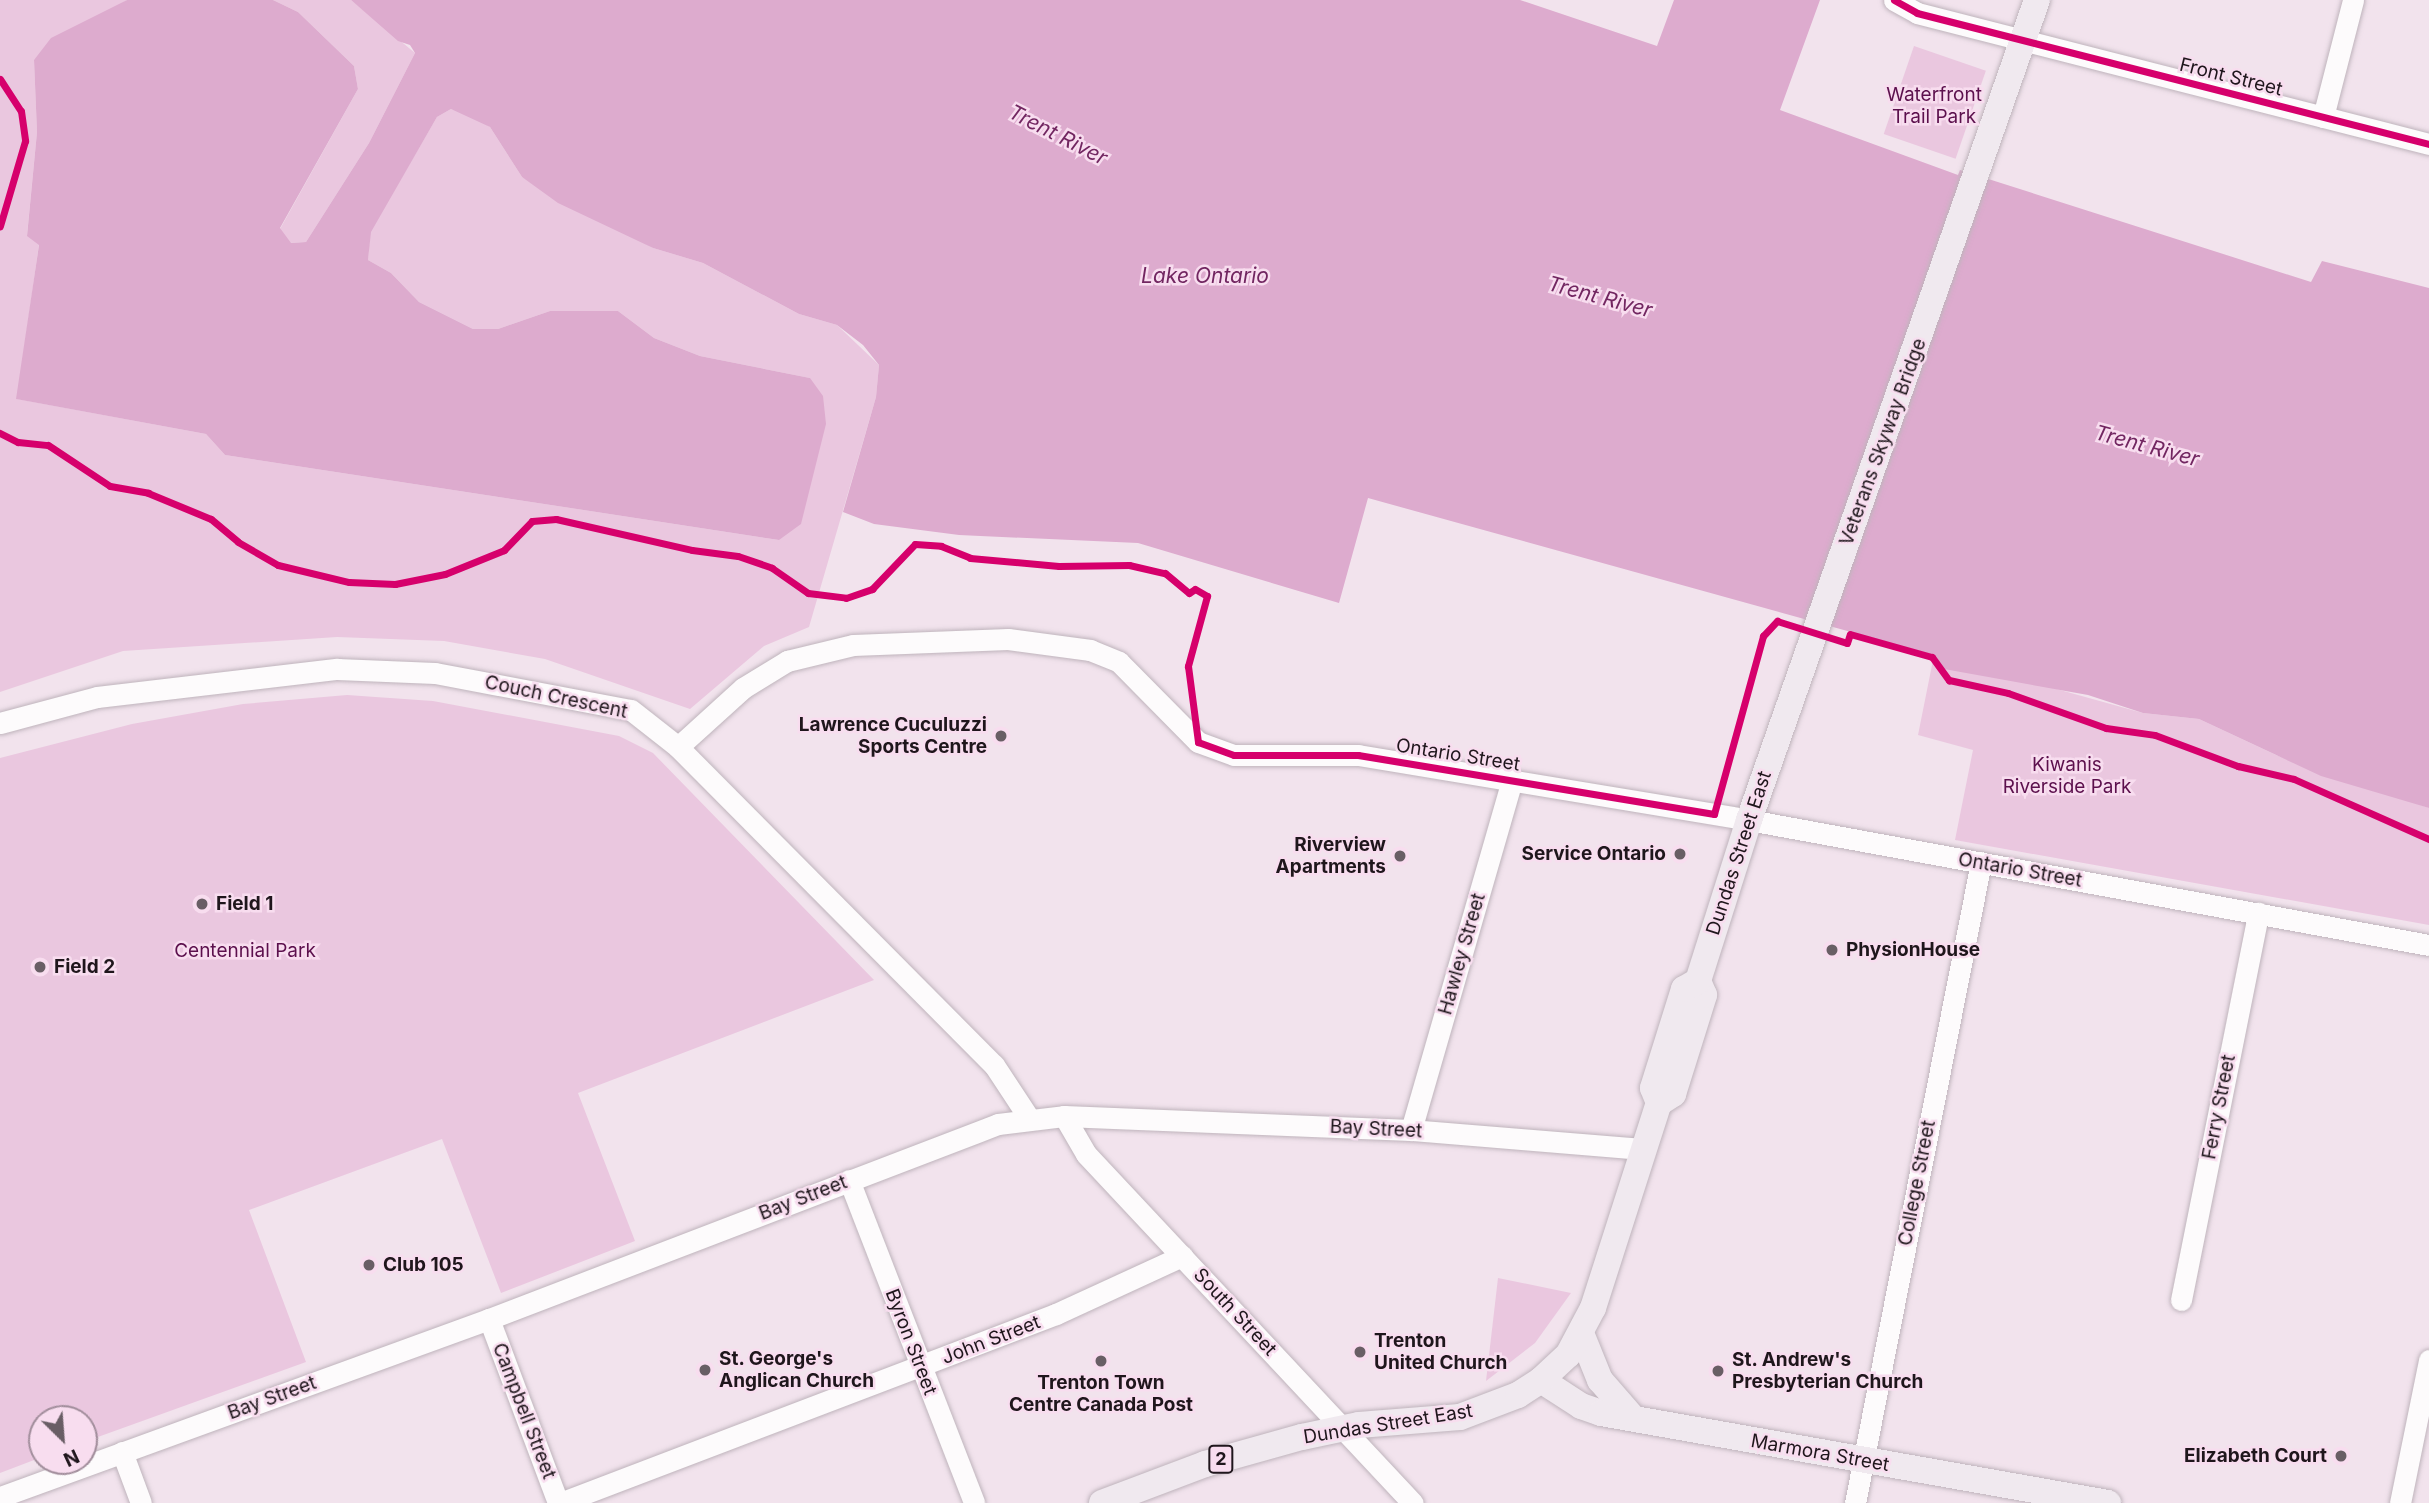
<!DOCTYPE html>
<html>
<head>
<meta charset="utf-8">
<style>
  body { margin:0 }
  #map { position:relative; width:2429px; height:1503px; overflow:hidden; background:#f2e3ed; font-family:Inter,sans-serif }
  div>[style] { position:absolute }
  .green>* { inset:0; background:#eac7df; transform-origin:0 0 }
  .water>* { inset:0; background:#ddabce }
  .roads { filter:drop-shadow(0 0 2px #bfb4bc) drop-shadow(0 0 2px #bfb4bc) }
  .minor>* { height:21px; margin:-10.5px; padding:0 10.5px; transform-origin:10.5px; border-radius:10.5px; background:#fdfbfc }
  .major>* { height:26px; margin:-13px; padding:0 13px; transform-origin:13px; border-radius:13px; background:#f0e9ef }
  .cycleway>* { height:7px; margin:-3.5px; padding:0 3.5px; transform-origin:3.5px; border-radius:3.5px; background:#d6006c }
  .dots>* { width:19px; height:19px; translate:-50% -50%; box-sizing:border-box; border:4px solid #f8ddef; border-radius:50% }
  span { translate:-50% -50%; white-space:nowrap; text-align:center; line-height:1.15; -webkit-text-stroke:5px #f8ddef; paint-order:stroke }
  .shield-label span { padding:2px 5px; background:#f8ddef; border:2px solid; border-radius:5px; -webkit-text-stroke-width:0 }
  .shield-label { font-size:18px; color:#1f161c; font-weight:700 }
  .street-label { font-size:19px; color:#1f161c }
  .park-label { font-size:19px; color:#5c104d }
  .poi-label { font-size:19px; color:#1f161c; font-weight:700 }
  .right { translate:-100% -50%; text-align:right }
  .left { translate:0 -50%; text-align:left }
  .water-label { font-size:21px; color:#722661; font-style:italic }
  .north { position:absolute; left:28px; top:1405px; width:70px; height:70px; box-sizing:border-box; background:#f8ddef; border:2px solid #a18d9b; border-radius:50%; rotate:155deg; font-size:19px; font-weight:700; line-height:28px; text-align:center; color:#1f161c }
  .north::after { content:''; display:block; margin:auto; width:24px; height:32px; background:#695e65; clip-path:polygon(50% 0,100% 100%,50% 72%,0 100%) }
</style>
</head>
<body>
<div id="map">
  <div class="green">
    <i style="clip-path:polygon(0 0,127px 0,34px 60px,37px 132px,27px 235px,39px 244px,17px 399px,206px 434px,225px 455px,779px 540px,810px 378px,700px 356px,654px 338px,618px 311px,550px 311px,498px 329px,473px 329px,419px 302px,391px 273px,368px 260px,370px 232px,437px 117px,451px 109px,467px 113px,490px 127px,522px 177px,653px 248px,703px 263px,799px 314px,837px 325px,879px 365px,876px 397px,809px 627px,764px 646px,690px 709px,545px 659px,444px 641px,337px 637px,123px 651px,0 692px)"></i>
    <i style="clip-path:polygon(273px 0,351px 0,415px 53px,369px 143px,306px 242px,290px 243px,280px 229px,358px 89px,354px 66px,298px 12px)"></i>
    <i style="left:1914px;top:46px;width:76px;height:93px;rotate:19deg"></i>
    <i style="clip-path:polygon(1934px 655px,2143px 713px,2199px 719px,2276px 755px,2429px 808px,2429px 925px,1955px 840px,1973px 750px,1918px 735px)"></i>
    <i style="clip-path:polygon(347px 695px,433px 701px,619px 736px,653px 753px,874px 980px,578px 1093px,635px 1241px,501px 1293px,442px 1139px,249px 1210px,306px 1362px,84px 1442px,84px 1419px,42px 1419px,42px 1457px,0 1473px,0 758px,132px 724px,243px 704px)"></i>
    <i style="clip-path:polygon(1498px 1278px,1571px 1293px,1535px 1343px,1486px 1381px)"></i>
  </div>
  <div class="water">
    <i style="clip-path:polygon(127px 0,273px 0,298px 12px,354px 66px,358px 89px,280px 228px,291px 243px,306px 242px,369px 143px,415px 53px,410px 45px,398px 41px,351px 0,1520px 0,1657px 46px,1674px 0,1820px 0,1780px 110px,1958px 175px,1960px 170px,2311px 282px,2322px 261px,2429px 288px,2429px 808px,2321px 776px,2199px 719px,2143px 713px,2088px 695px,1944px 669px,1934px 655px,1368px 498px,1339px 603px,1138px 543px,959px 535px,874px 524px,843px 512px,876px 397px,879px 365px,863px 345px,837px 325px,799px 314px,703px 263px,653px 248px,558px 203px,522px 177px,490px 127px,451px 109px,437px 117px,371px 232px,368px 260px,391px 273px,419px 302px,473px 329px,498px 329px,550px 311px,618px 311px,654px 338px,700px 356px,810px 378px,823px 396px,826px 424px,801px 524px,779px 540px,225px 455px,206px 434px,16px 399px,39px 245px,27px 236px,37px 132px,34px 60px,51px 38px)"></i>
  </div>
  <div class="roads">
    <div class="minor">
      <i style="left:1894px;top:0;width:26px;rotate:29deg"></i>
      <i style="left:1917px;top:13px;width:528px;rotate:14.35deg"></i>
      <i style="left:2323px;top:117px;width:121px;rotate:-75.6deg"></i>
      <i style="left:0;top:723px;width:100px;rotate:-15deg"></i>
      <i style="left:97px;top:697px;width:242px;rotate:-6.7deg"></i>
      <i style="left:337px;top:669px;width:98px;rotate:2.3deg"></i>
      <i style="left:435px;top:673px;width:199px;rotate:10.7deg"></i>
      <i style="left:631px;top:710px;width:60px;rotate:38.2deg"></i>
      <i style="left:678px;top:747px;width:448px;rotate:45.2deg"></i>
      <i style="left:994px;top:1065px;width:64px;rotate:56.6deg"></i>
      <i style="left:678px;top:747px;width:88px;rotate:-42.2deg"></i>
      <i style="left:743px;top:688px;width:52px;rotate:-31.5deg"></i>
      <i style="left:787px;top:661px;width:68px;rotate:-13.6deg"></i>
      <i style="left:853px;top:645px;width:155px;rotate:-2.2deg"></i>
      <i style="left:1008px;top:639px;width:83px;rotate:7.6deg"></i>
      <i style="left:1090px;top:650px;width:31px;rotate:22deg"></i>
      <i style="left:1119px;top:662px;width:112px;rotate:45.4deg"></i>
      <i style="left:1198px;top:742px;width:38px;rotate:20deg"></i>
      <i style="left:1234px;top:755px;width:124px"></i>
      <i style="left:1358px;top:755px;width:396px;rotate:9.4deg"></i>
      <i style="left:1749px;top:820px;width:691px;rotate:10.42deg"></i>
      <i style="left:1064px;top:1116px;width:44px;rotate:59.9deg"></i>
      <i style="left:1086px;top:1154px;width:478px;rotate:46.9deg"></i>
      <i style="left:1411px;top:1130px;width:365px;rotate:-73.9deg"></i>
      <i style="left:849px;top:1180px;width:346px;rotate:68.8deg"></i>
      <i style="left:2181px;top:1300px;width:395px;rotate:-78.7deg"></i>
      <i style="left:489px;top:1319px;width:197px;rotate:69.4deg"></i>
      <i style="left:122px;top:1452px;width:54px;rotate:69.6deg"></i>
      <i style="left:0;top:1497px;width:520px;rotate:-20deg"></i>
      <i style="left:489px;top:1319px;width:545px;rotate:-20.96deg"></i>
      <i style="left:998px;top:1124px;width:66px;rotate:-6.9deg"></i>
      <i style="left:1064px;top:1116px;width:347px;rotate:2.3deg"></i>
      <i style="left:1411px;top:1130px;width:234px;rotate:4.7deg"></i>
      <i style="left:560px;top:1503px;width:531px;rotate:-20.86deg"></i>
      <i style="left:1056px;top:1314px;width:139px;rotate:-24.7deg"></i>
      <i style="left:1855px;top:1503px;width:653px;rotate:-78.88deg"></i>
      <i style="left:2400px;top:1503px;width:146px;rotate:-78.5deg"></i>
    </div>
    <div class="major">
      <i style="left:1659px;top:1103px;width:17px;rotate:-33deg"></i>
      <i style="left:1673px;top:1094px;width:104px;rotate:-72.6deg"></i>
      <i style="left:1704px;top:995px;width:15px;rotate:-113deg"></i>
      <i style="left:1698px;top:981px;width:169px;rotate:-72.4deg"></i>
      <i style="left:1749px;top:820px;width:869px;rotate:-70.65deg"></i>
      <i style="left:1581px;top:1333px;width:51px;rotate:68deg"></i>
      <i style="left:1600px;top:1380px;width:50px;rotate:49deg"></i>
      <i style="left:1541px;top:1380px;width:48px;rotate:33deg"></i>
      <i style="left:1581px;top:1406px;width:21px;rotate:19deg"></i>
      <i style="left:1601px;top:1413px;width:515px;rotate:10.07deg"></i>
      <i style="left:1102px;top:1503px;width:110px;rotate:-20.7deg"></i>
      <i style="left:1205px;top:1464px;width:101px;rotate:-15.6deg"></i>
      <i style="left:1302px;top:1437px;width:58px;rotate:-11.9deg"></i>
      <i style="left:1359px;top:1425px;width:101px;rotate:-4.5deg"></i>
      <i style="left:1460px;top:1417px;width:62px;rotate:-20.8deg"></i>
      <i style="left:1518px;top:1395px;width:27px;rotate:-33deg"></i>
      <i style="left:1541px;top:1380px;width:37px;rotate:-43deg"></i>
      <i style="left:1568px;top:1355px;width:53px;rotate:-62deg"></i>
      <i style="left:1593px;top:1308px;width:215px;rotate:-72.2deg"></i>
      <i style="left:1659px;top:1103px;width:16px;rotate:-112deg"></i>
      <i style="left:1653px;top:1088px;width:104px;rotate:-72.6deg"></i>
      <i style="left:1684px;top:989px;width:16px;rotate:-30deg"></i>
    </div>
  </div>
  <div class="cycleway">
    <i style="left:1894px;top:0;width:26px;rotate:29deg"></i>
    <i style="left:1917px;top:13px;width:528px;rotate:14.35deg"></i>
    <i style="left:0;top:79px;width:38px;rotate:57deg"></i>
    <i style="left:21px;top:111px;width:30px;rotate:82deg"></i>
    <i style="left:25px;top:141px;width:89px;rotate:106.4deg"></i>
    <i style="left:0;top:433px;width:20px;rotate:27deg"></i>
    <i style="left:18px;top:442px;width:30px;rotate:6deg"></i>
    <i style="left:48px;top:445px;width:74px;rotate:33.5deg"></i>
    <i style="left:110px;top:486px;width:39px;rotate:10deg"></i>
    <i style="left:148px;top:493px;width:68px;rotate:22.4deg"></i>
    <i style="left:211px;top:519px;width:35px;rotate:40deg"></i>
    <i style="left:238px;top:542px;width:46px;rotate:29.9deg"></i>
    <i style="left:278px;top:565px;width:73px;rotate:13.5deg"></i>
    <i style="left:349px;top:582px;width:46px;rotate:2.5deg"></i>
    <i style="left:395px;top:584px;width:51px;rotate:-11.3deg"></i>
    <i style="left:445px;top:574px;width:64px;rotate:-22.1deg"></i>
    <i style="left:504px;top:550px;width:40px;rotate:-46deg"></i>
    <i style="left:532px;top:521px;width:24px;rotate:-5deg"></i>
    <i style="left:556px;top:519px;width:139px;rotate:12.8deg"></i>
    <i style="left:692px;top:550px;width:46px;rotate:7.4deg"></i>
    <i style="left:738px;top:556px;width:36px;rotate:19deg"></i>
    <i style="left:772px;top:568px;width:44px;rotate:34.8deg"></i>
    <i style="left:808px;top:593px;width:38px;rotate:7deg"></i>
    <i style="left:846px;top:598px;width:28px;rotate:-19deg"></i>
    <i style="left:872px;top:589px;width:62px;rotate:-46.3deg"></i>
    <i style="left:915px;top:544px;width:26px;rotate:4deg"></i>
    <i style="left:941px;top:546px;width:31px;rotate:22deg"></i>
    <i style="left:970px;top:558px;width:89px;rotate:5.1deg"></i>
    <i style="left:1059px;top:566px;width:70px;rotate:-0.8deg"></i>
    <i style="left:1129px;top:565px;width:37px;rotate:13deg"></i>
    <i style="left:1165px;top:573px;width:31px;rotate:40deg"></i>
    <i style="left:1189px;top:593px;width:7px;rotate:-34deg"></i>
    <i style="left:1195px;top:589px;width:14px;rotate:30deg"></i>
    <i style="left:1207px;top:596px;width:73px;rotate:105.2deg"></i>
    <i style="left:1188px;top:666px;width:77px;rotate:82.5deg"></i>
    <i style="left:1198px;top:742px;width:38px;rotate:20deg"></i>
    <i style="left:1234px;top:755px;width:124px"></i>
    <i style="left:1358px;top:755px;width:361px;rotate:9.4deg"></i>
    <i style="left:1714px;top:814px;width:185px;rotate:-74.6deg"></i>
    <i style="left:1763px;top:636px;width:21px;rotate:-47deg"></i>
    <i style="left:1777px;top:621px;width:73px;rotate:17.4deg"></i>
    <i style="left:1847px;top:643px;width:9px;rotate:-72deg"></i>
    <i style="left:1850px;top:634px;width:85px;rotate:15.7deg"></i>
    <i style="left:1932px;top:657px;width:29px;rotate:54deg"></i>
    <i style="left:1949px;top:680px;width:60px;rotate:12.4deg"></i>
    <i style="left:2008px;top:693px;width:104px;rotate:19.7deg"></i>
    <i style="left:2106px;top:728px;width:49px;rotate:8.1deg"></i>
    <i style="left:2155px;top:735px;width:89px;rotate:20.5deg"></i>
    <i style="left:2238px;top:766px;width:57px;rotate:13.1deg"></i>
    <i style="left:2294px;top:779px;width:148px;rotate:24deg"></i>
  </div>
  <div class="dots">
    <i style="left:1001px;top:736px;background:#695e65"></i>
    <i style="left:1680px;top:854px;background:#695e65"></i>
    <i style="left:1400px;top:856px;background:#695e65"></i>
    <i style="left:202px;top:904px;background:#695e65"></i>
    <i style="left:1832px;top:950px;background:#695e65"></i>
    <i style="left:40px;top:967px;background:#695e65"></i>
    <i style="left:369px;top:1265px;background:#695e65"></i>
    <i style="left:1360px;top:1352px;background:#695e65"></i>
    <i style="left:1101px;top:1361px;background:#695e65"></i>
    <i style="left:705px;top:1370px;background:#695e65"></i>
    <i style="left:1718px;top:1371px;background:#695e65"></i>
    <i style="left:2341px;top:1456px;background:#695e65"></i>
  </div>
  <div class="shield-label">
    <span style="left:1221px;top:1459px">2</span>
  </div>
  <div class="street-label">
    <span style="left:2231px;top:77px;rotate:14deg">Front Street</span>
    <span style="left:1883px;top:442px;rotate:-70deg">Veterans Skyway Bridge</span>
    <span style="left:556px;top:697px;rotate:12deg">Couch Crescent</span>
    <span style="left:1458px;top:755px;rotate:9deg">Ontario Street</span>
    <span style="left:1739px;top:853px;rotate:-72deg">Dundas Street East</span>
    <span style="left:2020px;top:870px;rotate:10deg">Ontario Street</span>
    <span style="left:1462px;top:954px;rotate:-74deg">Hawley Street</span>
    <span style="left:2219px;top:1107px;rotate:-79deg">Ferry Street</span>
    <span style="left:1376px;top:1129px;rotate:3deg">Bay Street</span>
    <span style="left:1917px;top:1183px;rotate:-79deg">College Street</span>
    <span style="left:803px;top:1198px;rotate:-21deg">Bay Street</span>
    <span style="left:1235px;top:1312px;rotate:47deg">South Street</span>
    <span style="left:991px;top:1340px;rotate:-21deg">John Street</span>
    <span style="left:911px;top:1342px;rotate:69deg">Byron Street</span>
    <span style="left:272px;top:1398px;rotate:-20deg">Bay Street</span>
    <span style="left:524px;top:1411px;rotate:69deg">Campbell Street</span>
    <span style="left:1388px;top:1424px;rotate:-9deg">Dundas Street East</span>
    <span style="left:1820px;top:1453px;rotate:10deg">Marmora Street</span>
  </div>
  <div class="park-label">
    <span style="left:1934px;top:106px">Waterfront<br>Trail Park</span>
    <span style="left:2067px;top:776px">Kiwanis<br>Riverside Park</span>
    <span style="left:245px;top:951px">Centennial Park</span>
  </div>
  <div class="poi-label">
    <span class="right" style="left:987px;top:736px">Lawrence Cuculuzzi<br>Sports Centre</span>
    <span class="right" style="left:1386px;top:856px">Riverview<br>Apartments</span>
    <span class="right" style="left:1666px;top:854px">Service Ontario</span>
    <span class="left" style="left:216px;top:904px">Field 1</span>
    <span class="left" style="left:1846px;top:950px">PhysionHouse</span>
    <span class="left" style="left:54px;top:967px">Field 2</span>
    <span class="left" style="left:383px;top:1265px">Club 105</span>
    <span class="left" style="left:1374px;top:1352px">Trenton<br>United Church</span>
    <span class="left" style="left:719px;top:1370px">St. George's<br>Anglican Church</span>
    <span class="left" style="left:1732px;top:1371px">St. Andrew's<br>Presbyterian Church</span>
    <span style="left:1101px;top:1394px">Trenton Town<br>Centre Canada Post</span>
    <span class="right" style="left:2327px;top:1456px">Elizabeth Court</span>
  </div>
  <div class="water-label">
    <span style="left:1058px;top:135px;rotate:27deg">Trent River</span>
    <span style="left:1205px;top:276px">Lake Ontario</span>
    <span style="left:1600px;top:297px;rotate:15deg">Trent River</span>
    <span style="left:2147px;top:446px;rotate:15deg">Trent River</span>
  </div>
  <div class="north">N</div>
</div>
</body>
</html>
